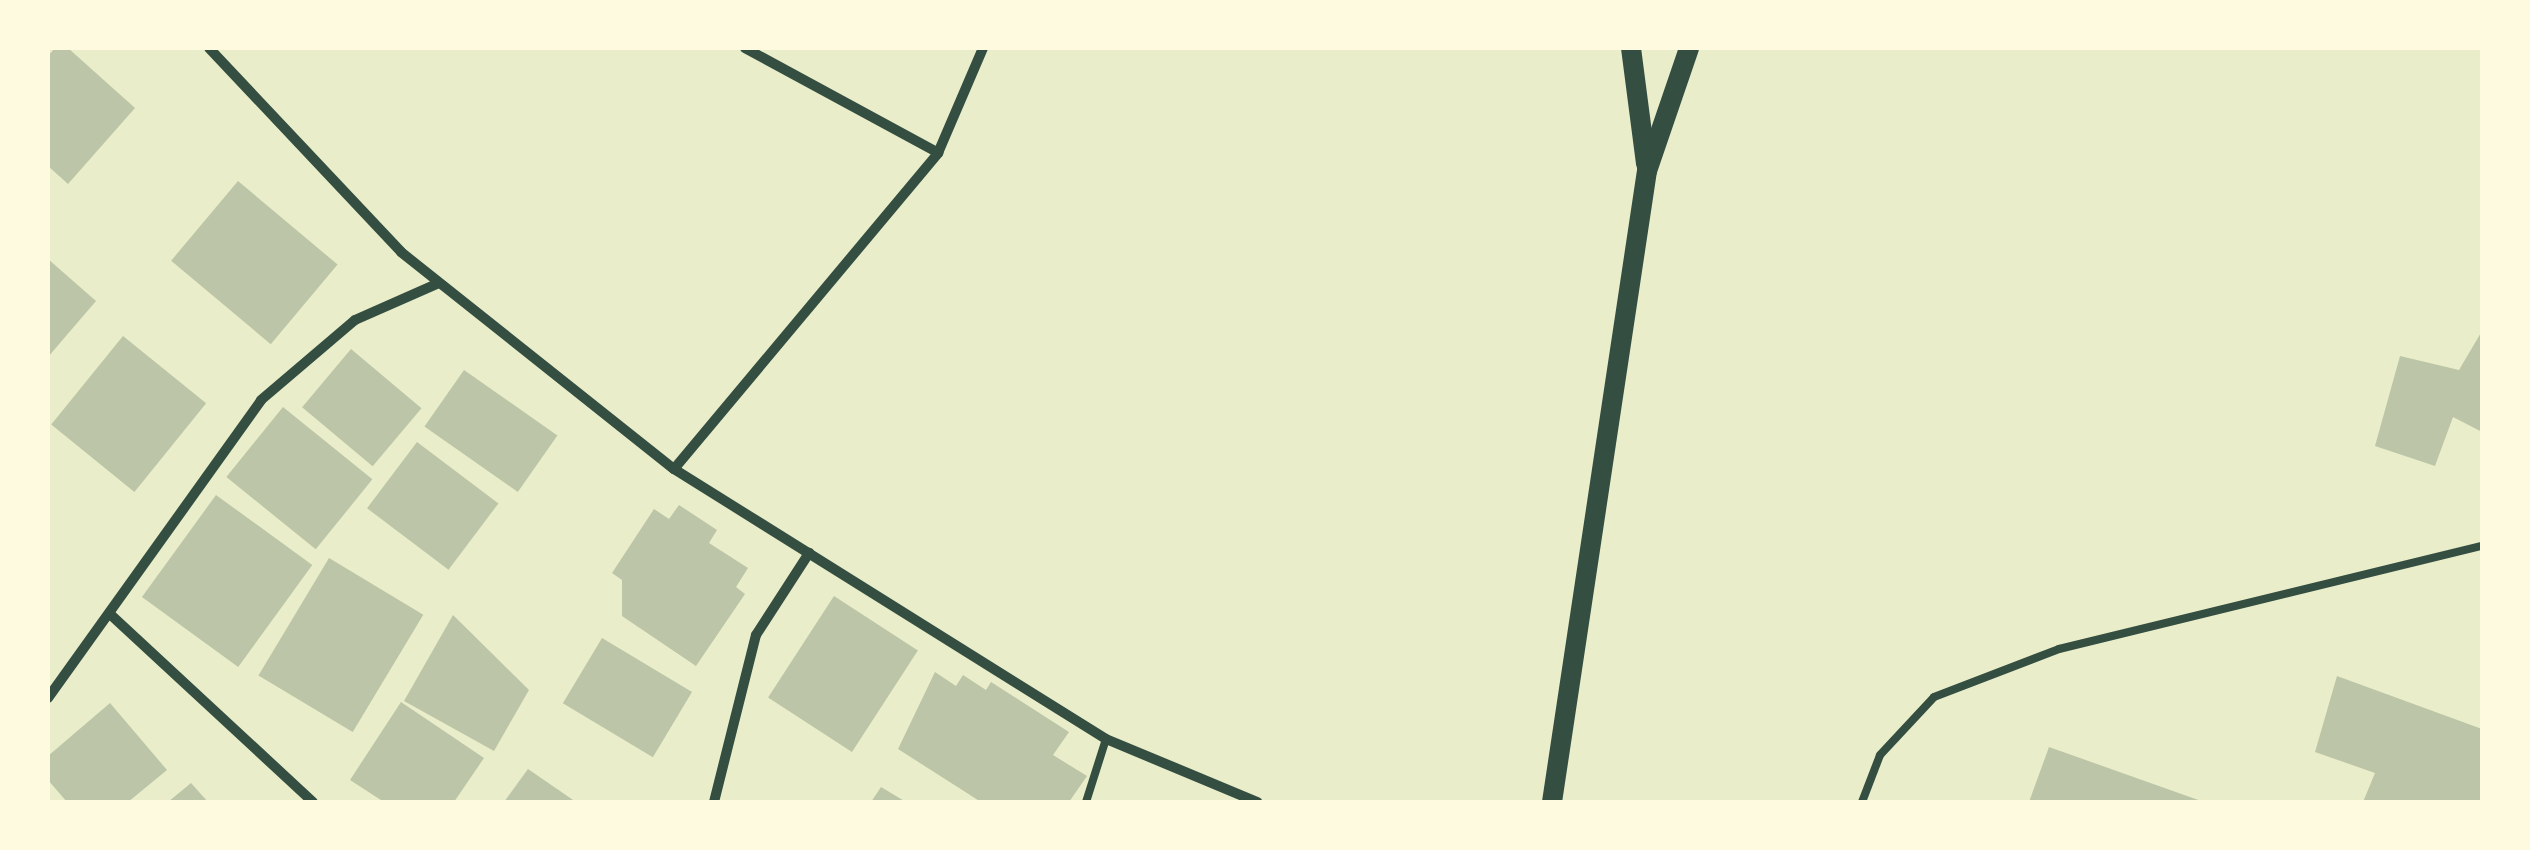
<!DOCTYPE html>
<html>
<head>
<meta charset="utf-8">
<style>
  body { margin:0 }
  #map { position:relative; width:2530px; height:850px; overflow:hidden; background:#e9edc9; font-family:"Playfair Display",serif }
  div>[style] { position:absolute }
  .building>* { inset:0; background:#bcc5a7; transform-origin:0 0 }
  .service>* { height:8px; margin:-4px; padding:0 4px; transform-origin:4px; border-radius:4px; background:#344e41 }
  .minor>* { height:10px; margin:-5px; padding:0 5px; transform-origin:5px; border-radius:5px; background:#344e41 }
  .secondary>* { height:20px; margin:-10px; padding:0 10px; transform-origin:10px; border-radius:10px; background:#344e41 }
  span { translate:-50% -50%; white-space:nowrap; text-align:center; line-height:1.15; -webkit-text-stroke:10px #fefae0; paint-order:stroke }
  .frame { position:absolute; inset:0; border:50px solid #fefae0; pointer-events:none }
</style>
</head>
<body>
<div id="map">
  <div class="building">
    <i style="clip-path:polygon(55px 48px,68px 48px,135px 108px,68px 184px,48px 166px,48px 56px)"></i>
    <i style="left:238px;top:181px;width:130px;height:104px;rotate:40deg"></i>
    <i style="clip-path:polygon(48px 259px,96px 301px,48px 357px)"></i>
    <i style="clip-path:polygon(2482px 331px,2482px 432px,2453px 417px,2435px 466px,2375px 446px,2400px 356px,2459px 370px)"></i>
    <i style="left:123px;top:336px;width:107px;height:114px;rotate:39deg"></i>
    <i style="left:351px;top:349px;width:92px;height:76px;rotate:40deg"></i>
    <i style="left:464px;top:370px;width:114px;height:69px;rotate:35deg"></i>
    <i style="left:283px;top:407px;width:115px;height:90px;rotate:39deg"></i>
    <i style="left:417px;top:442px;width:102px;height:83px;rotate:37deg"></i>
    <i style="left:216px;top:495px;width:119px;height:126px;rotate:36deg"></i>
    <i style="clip-path:polygon(679px 505px,717px 530px,709px 543px,748px 568px,736px 587px,745px 594px,696px 666px,622px 616px,622px 580px,612px 573px,654px 509px,669px 519px)"></i>
    <i style="left:329px;top:558px;width:110px;height:137px;rotate:31deg"></i>
    <i style="left:834px;top:596px;width:100px;height:121px;rotate:33deg"></i>
    <i style="clip-path:polygon(453px 615px,529px 690px,494px 751px,404px 701px)"></i>
    <i style="left:602px;top:638px;width:105px;height:76px;rotate:31deg"></i>
    <i style="clip-path:polygon(935px 672px,956px 686px,963px 675px,986px 690px,991px 682px,1069px 732px,1053px 755px,1087px 776px,1069px 802px,981px 802px,898px 749px)"></i>
    <i style="clip-path:polygon(2337px 676px,2482px 729px,2482px 802px,2363px 802px,2375px 773px,2315px 752px)"></i>
    <i style="clip-path:polygon(401px 702px,484px 758px,454px 802px,384px 802px,350px 780px)"></i>
    <i style="clip-path:polygon(110px 703px,167px 770px,128px 802px,67px 802px,48px 780px,48px 756px)"></i>
    <i style="clip-path:polygon(2049px 747px,2204px 802px,2029px 802px)"></i>
    <i style="clip-path:polygon(528px 769px,576px 802px,504px 802px)"></i>
    <i style="clip-path:polygon(191px 783px,208px 802px,168px 802px)"></i>
    <i style="clip-path:polygon(881px 787px,906px 802px,871px 802px)"></i>
  </div>
  <div class="service">
    <i style="left:1086px;top:802px;width:66px;rotate:-72.4deg"></i>
    <i style="left:1862px;top:802px;width:50px;rotate:-69deg"></i>
    <i style="left:1880px;top:755px;width:79px;rotate:-47deg"></i>
    <i style="left:1934px;top:697px;width:134px;rotate:-21deg"></i>
    <i style="left:2059px;top:649px;width:435px;rotate:-13.7deg"></i>
  </div>
  <div class="minor">
    <i style="left:209px;top:48px;width:280px;rotate:46.7deg"></i>
    <i style="left:401px;top:252px;width:349px;rotate:38.5deg"></i>
    <i style="left:674px;top:469px;width:509px;rotate:32.01deg"></i>
    <i style="left:1106px;top:739px;width:164px;rotate:22.6deg"></i>
    <i style="left:745px;top:48px;width:220px;rotate:28.5deg"></i>
    <i style="left:674px;top:469px;width:412px;rotate:-50.1deg"></i>
    <i style="left:938px;top:153px;width:114px;rotate:-66.8deg"></i>
    <i style="left:111px;top:615px;width:275px;rotate:42.8deg"></i>
    <i style="left:48px;top:698px;width:366px;rotate:-54.4deg"></i>
    <i style="left:261px;top:400px;width:123px;rotate:-40.4deg"></i>
    <i style="left:355px;top:320px;width:92px;rotate:-23.8deg"></i>
    <i style="left:714px;top:802px;width:172px;rotate:-75.9deg"></i>
    <i style="left:756px;top:635px;width:98px;rotate:-57.1deg"></i>
  </div>
  <div class="secondary">
    <i style="left:1631px;top:48px;width:117px;rotate:82.6deg"></i>
    <i style="left:1552px;top:802px;width:638px;rotate:-81.44deg"></i>
    <i style="left:1647px;top:171px;width:130px;rotate:-71.1deg"></i>
  </div>
  <div class="frame"></div>
</div>
</body>
</html>
